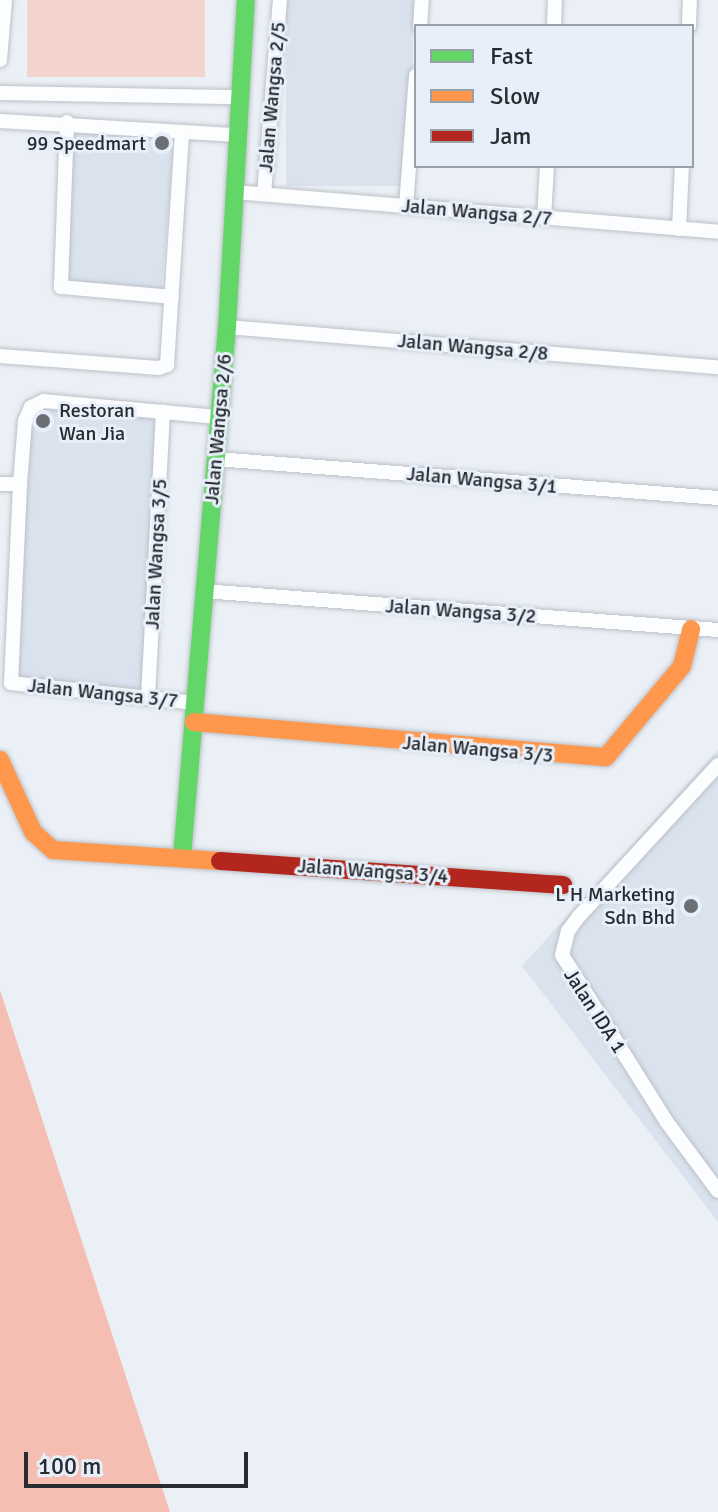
<!DOCTYPE html>
<html>
<head>
<meta charset="utf-8">
<style>
  body { margin:0 }
  #map { position:relative; width:718px; height:1512px; overflow:hidden; background:#ebf0f6; font-family:Signika,sans-serif }
  div>[style] { position:absolute }
  .built>* { inset:0; background:#dae2ee; transform-origin:0 0 }
  .green>* { inset:0; background:#f3d3cd; transform-origin:0 0 }
  .forest>* { inset:0; background:#f4beb3 }
  .roads { filter:drop-shadow(0 0 2px #bdc1c6) drop-shadow(0 0 2px #bdc1c6) }
  .street>* { height:14px; margin:-7px; padding:0 7px; transform-origin:7px; border-radius:7px; background:#fcfdfe }
  .fast>* { height:18px; margin:-9px; padding:0 9px; transform-origin:9px; border-radius:9px; background:#63d668 }
  .slow>* { height:18px; margin:-9px; padding:0 9px; transform-origin:9px; border-radius:9px; background:#ff974d }
  .jam>* { height:18px; margin:-9px; padding:0 9px; transform-origin:9px; border-radius:9px; background:#b3261e }
  .dots>* { width:22px; height:22px; translate:-50% -50%; box-sizing:border-box; border:4px solid #e7effa; border-radius:50% }
  span { translate:-50% -50%; white-space:nowrap; text-align:center; line-height:1.15; -webkit-text-stroke:6px #e7effa; paint-order:stroke }
  .street-label { font-size:20px; color:#282b2f }
  .poi-label { font-size:20px; color:#282b2f }
  .right { translate:-100% -50%; text-align:right }
  .left { translate:0 -50%; text-align:left }
  .legend { position:absolute; left:414px; top:24px; width:280px; height:144px; box-sizing:border-box; background:#e7effa; border:2px solid #9ba1a9; margin:0; padding:10px 14px; list-style:none; font-size:24px; color:#282b2f }
  .legend li { display:flex; align-items:center; gap:16px; height:40px }
  .legend b { width:40px; border:2px solid #9ba1a9 }
  .scale { position:absolute; left:24px; top:1452px; width:224px; height:36px; box-sizing:border-box; border:4px solid #282b2f; border-top:0; padding-left:10px; font-size:24px; line-height:28px; white-space:nowrap; color:#282b2f; -webkit-text-stroke:6px #e7effa; paint-order:stroke }
</style>
</head>
<body>
<div id="map">
  <div class="built">
    <i style="left:286px;top:0;width:127px;height:186px"></i>
    <i style="left:76px;top:129px;width:99px;height:156px;rotate:5deg"></i>
    <i style="clip-path:polygon(41px 409px,158px 416px,143px 692px,16px 677px,32px 418px)"></i>
    <i style="clip-path:polygon(718px 750px,718px 1222px,522px 966px)"></i>
  </div>
  <div class="green">
    <i style="left:27px;top:0;width:178px;height:77px"></i>
  </div>
  <div class="forest">
    <i style="clip-path:polygon(0 990px,170px 1512px,0 1512px)"></i>
  </div>
  <div class="roads">
    <div class="street">
      <i style="left:420px;top:26px;width:26px;rotate:-86deg"></i>
      <i style="left:554px;top:26px;width:26px;rotate:-88deg"></i>
      <i style="left:689px;top:26px;width:26px;rotate:-88deg"></i>
      <i style="left:0;top:60px;width:60px;rotate:-85.2deg"></i>
      <i style="left:0;top:93px;width:240px;rotate:1deg"></i>
      <i style="left:0;top:121px;width:238px;rotate:3.4deg"></i>
      <i style="left:67px;top:122px;width:165px;rotate:92.1deg"></i>
      <i style="left:61px;top:287px;width:111px;rotate:5.1deg"></i>
      <i style="left:235px;top:192px;width:485px;rotate:4.7deg"></i>
      <i style="left:264px;top:194px;width:195px;rotate:-85.3deg"></i>
      <i style="left:406px;top:206px;width:131px;rotate:-85.6deg"></i>
      <i style="left:544px;top:218px;width:52px;rotate:-86.7deg"></i>
      <i style="left:679px;top:229px;width:63px;rotate:-87.3deg"></i>
      <i style="left:227px;top:327px;width:493px;rotate:4.7deg"></i>
      <i style="left:0;top:356px;width:159px;rotate:4.3deg"></i>
      <i style="left:159px;top:368px;width:9px;rotate:-21deg"></i>
      <i style="left:167px;top:365px;width:232px;rotate:-86.3deg"></i>
      <i style="left:216px;top:459px;width:504px;rotate:4.44deg"></i>
      <i style="left:0;top:484px;width:20px"></i>
      <i style="left:203px;top:591px;width:516px;rotate:4.33deg"></i>
      <i style="left:11px;top:683px;width:199px;rotate:-87.4deg"></i>
      <i style="left:20px;top:484px;width:63px;rotate:-85.5deg"></i>
      <i style="left:25px;top:421px;width:15px;rotate:-67deg"></i>
      <i style="left:31px;top:407px;width:14px;rotate:-25deg"></i>
      <i style="left:44px;top:401px;width:175px;rotate:5.3deg"></i>
      <i style="left:11px;top:683px;width:185px;rotate:6.2deg"></i>
      <i style="left:148px;top:698px;width:287px;rotate:-87deg"></i>
      <i style="left:718px;top:765px;width:205px;rotate:132.6deg"></i>
      <i style="left:579px;top:916px;width:19px;rotate:126deg"></i>
      <i style="left:568px;top:931px;width:25px;rotate:104deg"></i>
      <i style="left:562px;top:955px;width:196px;rotate:57.9deg"></i>
      <i style="left:666px;top:1121px;width:87px;rotate:53.4deg"></i>
    </div>
    <div class="fast">
      <i style="left:182px;top:857px;width:532px;rotate:-85.15deg"></i>
      <i style="left:227px;top:327px;width:328px;rotate:-86.7deg"></i>
    </div>
    <div class="slow">
      <i style="left:194px;top:722px;width:413px;rotate:4.9deg"></i>
      <i style="left:606px;top:757px;width:119px;rotate:-50.1deg"></i>
      <i style="left:682px;top:666px;width:38px;rotate:-76deg"></i>
      <i style="left:0;top:760px;width:79px;rotate:65.4deg"></i>
      <i style="left:33px;top:832px;width:27px;rotate:42deg"></i>
      <i style="left:53px;top:850px;width:167px;rotate:3.8deg"></i>
    </div>
    <div class="jam">
      <i style="left:220px;top:861px;width:344px;rotate:4deg"></i>
    </div>
  </div>
  <div class="dots">
    <i style="left:162px;top:143px;background:#6c7075"></i>
    <i style="left:43px;top:421px;background:#6c7075"></i>
    <i style="left:691px;top:906px;background:#6c7075"></i>
  </div>
  <div class="street-label">
    <span style="left:272px;top:97px;rotate:-85deg">Jalan Wangsa 2/5</span>
    <span style="left:477px;top:212px;rotate:5deg">Jalan Wangsa 2/7</span>
    <span style="left:473px;top:347px;rotate:5deg">Jalan Wangsa 2/8</span>
    <span style="left:218px;top:429px;rotate:-85deg">Jalan Wangsa 2/6</span>
    <span style="left:482px;top:480px;rotate:5deg">Jalan Wangsa 3/1</span>
    <span style="left:156px;top:554px;rotate:-87deg">Jalan Wangsa 3/5</span>
    <span style="left:461px;top:611px;rotate:4deg">Jalan Wangsa 3/2</span>
    <span style="left:103px;top:693px;rotate:6deg">Jalan Wangsa 3/7</span>
    <span style="left:478px;top:749px;rotate:5deg">Jalan Wangsa 3/3</span>
    <span style="left:373px;top:871px;rotate:4deg">Jalan Wangsa 3/4</span>
    <span style="left:595px;top:1011px;rotate:57deg">Jalan IDA 1</span>
  </div>
  <div class="poi-label">
    <span class="right" style="left:146px;top:143px">99 Speedmart</span>
    <span class="left" style="left:59px;top:422px">Restoran<br>Wan Jia</span>
    <span class="right" style="left:675px;top:906px">L H Marketing<br>Sdn Bhd</span>
  </div>
  <ul class="legend">
  <li><b style="height:10px;background:#63d668"></b>Fast</li>
  <li><b style="height:10px;background:#ff974d"></b>Slow</li>
  <li><b style="height:10px;background:#b3261e"></b>Jam</li>
  </ul>
  <div class="scale">100 m</div>
</div>
</body>
</html>
